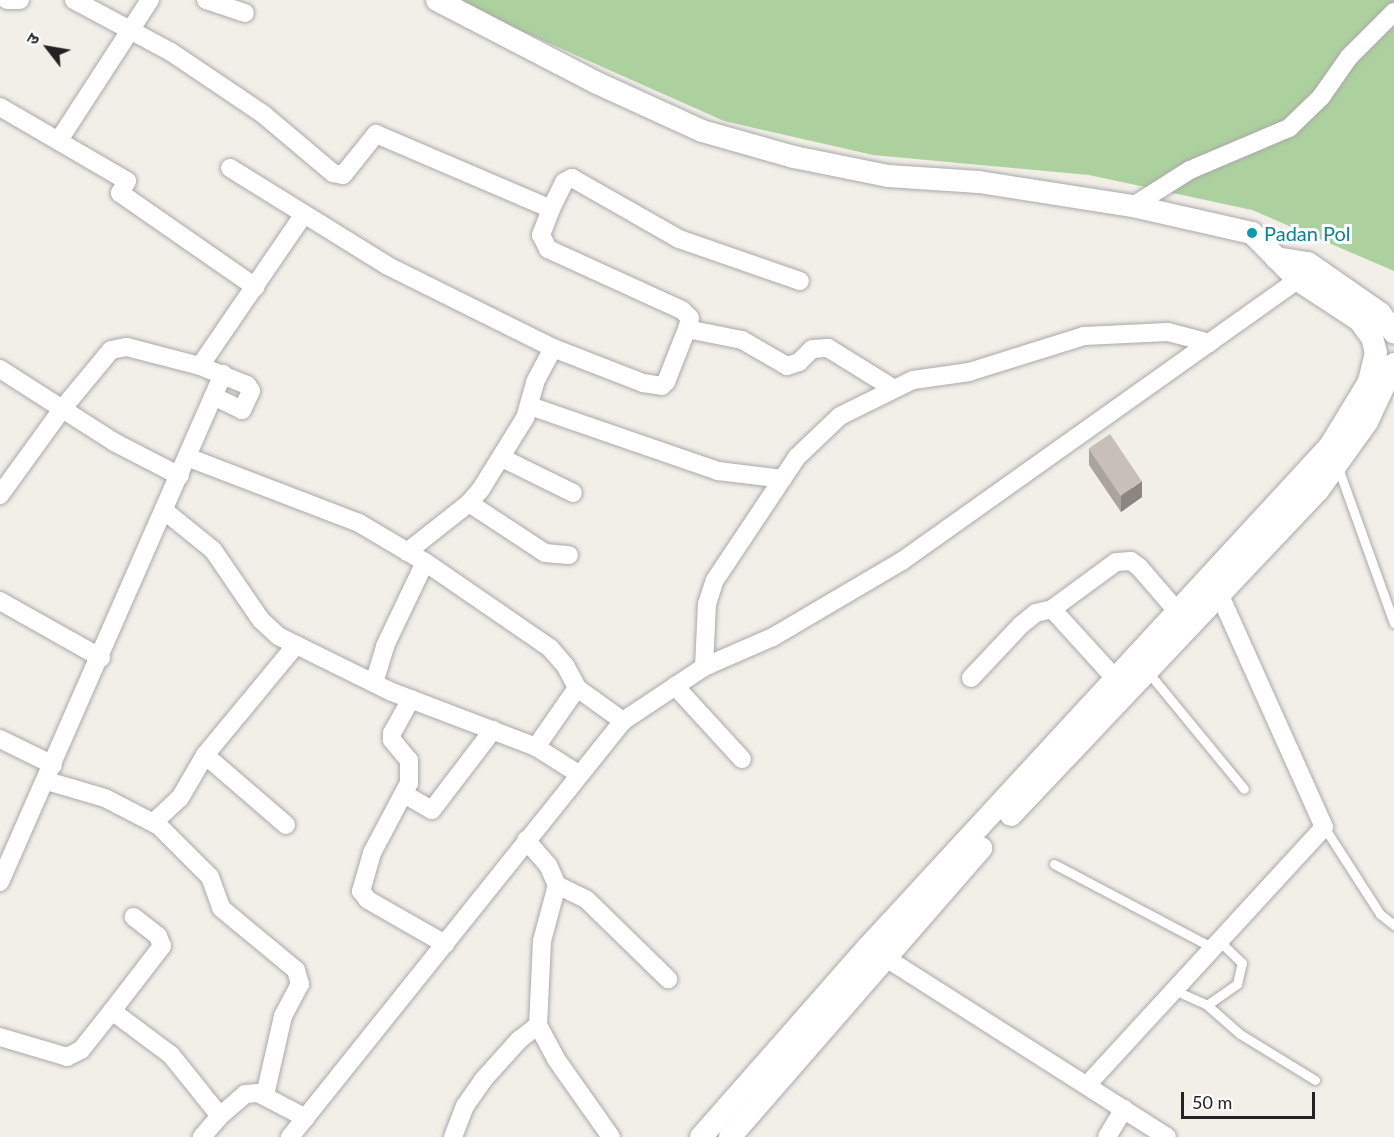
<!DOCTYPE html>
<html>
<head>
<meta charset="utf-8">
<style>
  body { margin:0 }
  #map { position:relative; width:1394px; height:1137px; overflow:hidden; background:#f2efe9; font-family:Lato,"Noto Sans Devanagari",sans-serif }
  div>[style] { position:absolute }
  .forest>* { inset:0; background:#add19e }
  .roads { filter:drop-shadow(0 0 2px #a9a9a9) drop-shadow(0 0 2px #a9a9a9) }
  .service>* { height:9px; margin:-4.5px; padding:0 4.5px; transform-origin:4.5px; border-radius:4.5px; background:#fff }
  .minor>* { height:18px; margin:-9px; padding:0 9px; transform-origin:9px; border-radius:9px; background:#fff }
  .tertiary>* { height:22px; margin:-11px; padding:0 11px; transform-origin:11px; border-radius:11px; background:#fff }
  .wall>* { inset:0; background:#aba49e }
  .shaded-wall>* { inset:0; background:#8b8681 }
  .building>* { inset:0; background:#c7bfb8; transform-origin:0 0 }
  .dots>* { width:16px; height:16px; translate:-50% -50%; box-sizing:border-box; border:3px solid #fff; border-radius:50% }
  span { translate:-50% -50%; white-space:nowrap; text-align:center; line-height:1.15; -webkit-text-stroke:6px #fff; paint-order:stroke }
  .culture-label { font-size:20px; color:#0d838f }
  .left { translate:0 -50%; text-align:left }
  .north { position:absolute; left:18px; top:18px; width:60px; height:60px; -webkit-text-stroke:4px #fff; paint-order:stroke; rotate:301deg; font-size:16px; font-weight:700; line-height:24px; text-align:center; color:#222 }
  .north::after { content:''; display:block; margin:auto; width:21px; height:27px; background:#222; clip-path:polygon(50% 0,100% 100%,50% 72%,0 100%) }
  .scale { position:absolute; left:1181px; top:1092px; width:134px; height:27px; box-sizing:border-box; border:3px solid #222; border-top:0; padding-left:8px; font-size:18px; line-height:21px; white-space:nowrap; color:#222; -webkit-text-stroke:4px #fff; paint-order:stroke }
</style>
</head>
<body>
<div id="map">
  <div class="forest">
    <i style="clip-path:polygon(452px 0,1394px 0,1394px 271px,1252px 210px,1089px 175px,873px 155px,724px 121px)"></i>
  </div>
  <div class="roads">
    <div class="service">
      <i style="left:1337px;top:465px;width:168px;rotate:70.2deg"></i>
      <i style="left:1148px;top:672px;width:151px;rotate:50.6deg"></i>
      <i style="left:1324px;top:827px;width:103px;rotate:57.2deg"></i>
      <i style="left:1380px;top:914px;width:18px;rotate:38deg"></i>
      <i style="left:1054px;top:864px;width:180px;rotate:27.8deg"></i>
      <i style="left:1174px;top:990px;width:36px;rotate:24deg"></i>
      <i style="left:1207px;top:1005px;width:37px;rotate:-35deg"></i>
      <i style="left:1237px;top:984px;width:22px;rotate:-77deg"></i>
      <i style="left:1242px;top:963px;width:32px;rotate:-136deg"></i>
      <i style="left:1207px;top:1005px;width:44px;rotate:41.3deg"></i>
      <i style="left:1240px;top:1034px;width:88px;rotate:31.5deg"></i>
    </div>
    <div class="minor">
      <i style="left:7px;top:0;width:13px"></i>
      <i style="left:74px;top:0;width:110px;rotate:28.2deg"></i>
      <i style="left:171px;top:52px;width:111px;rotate:34deg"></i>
      <i style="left:263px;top:114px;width:92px;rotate:40.1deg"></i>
      <i style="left:333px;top:173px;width:10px;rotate:11deg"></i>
      <i style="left:343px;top:175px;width:53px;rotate:-51.2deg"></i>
      <i style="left:376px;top:134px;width:190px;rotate:23.2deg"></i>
      <i style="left:551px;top:209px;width:28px;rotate:111deg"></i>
      <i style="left:541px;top:235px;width:16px;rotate:63deg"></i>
      <i style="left:548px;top:249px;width:147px;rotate:24.5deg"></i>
      <i style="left:682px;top:310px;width:11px;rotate:45deg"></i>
      <i style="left:690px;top:318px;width:11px;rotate:105deg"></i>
      <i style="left:206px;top:0;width:41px;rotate:18.4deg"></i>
      <i style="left:0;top:107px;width:147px;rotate:30.2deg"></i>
      <i style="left:127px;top:181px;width:14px;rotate:120deg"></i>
      <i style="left:120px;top:193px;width:165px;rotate:34.8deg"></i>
      <i style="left:59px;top:140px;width:167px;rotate:-57deg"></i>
      <i style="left:230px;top:168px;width:186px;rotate:31.8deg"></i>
      <i style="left:388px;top:266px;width:184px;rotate:26.4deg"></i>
      <i style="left:553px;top:348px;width:97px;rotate:21.3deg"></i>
      <i style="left:643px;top:383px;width:19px;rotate:9deg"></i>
      <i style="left:662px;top:386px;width:6px;rotate:-45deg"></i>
      <i style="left:666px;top:382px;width:57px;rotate:-68.4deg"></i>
      <i style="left:687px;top:329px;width:56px;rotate:11.3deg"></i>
      <i style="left:742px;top:340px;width:52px;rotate:30deg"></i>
      <i style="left:787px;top:366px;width:13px;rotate:-18deg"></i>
      <i style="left:799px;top:362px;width:18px;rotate:-45deg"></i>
      <i style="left:812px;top:349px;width:16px;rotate:-4deg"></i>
      <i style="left:828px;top:348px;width:74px;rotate:31.8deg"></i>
      <i style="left:1133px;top:206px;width:67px;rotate:-32.3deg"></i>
      <i style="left:1190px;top:170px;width:108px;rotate:-23deg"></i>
      <i style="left:1289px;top:128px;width:45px;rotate:-44.1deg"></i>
      <i style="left:1321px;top:97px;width:49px;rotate:-55deg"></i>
      <i style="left:1349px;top:57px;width:64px;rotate:-45deg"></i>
      <i style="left:551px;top:209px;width:30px;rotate:-64deg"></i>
      <i style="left:564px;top:182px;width:9px;rotate:-27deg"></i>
      <i style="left:572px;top:178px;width:123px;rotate:29.7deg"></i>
      <i style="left:679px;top:239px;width:128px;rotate:19.1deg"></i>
      <i style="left:200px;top:366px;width:184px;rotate:-55.6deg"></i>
      <i style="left:0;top:369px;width:135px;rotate:32.6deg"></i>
      <i style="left:114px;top:442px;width:74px;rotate:27.3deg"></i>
      <i style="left:530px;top:406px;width:199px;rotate:19.1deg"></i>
      <i style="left:718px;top:471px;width:65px;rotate:7deg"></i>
      <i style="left:187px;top:457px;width:184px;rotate:21deg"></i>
      <i style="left:359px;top:523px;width:77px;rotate:30.6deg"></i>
      <i style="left:425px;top:562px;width:152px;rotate:34.5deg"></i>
      <i style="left:550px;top:648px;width:23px;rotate:49deg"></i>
      <i style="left:565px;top:665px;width:26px;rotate:62deg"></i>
      <i style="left:577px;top:688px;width:57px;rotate:35.7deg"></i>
      <i style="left:502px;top:458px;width:79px;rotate:26.2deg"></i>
      <i style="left:0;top:495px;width:107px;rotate:-54.1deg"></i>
      <i style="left:63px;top:408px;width:75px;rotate:-50.4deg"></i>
      <i style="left:111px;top:350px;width:16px;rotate:-11deg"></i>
      <i style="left:127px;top:347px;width:75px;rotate:14.6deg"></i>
      <i style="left:200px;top:366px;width:51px;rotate:22deg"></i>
      <i style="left:247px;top:385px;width:7px;rotate:56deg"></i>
      <i style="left:251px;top:391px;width:21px;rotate:115deg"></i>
      <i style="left:242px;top:410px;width:32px;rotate:-154deg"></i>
      <i style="left:469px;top:503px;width:91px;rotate:33.3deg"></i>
      <i style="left:545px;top:553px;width:24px;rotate:5deg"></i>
      <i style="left:166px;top:512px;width:60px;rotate:39deg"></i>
      <i style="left:213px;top:550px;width:85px;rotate:55.6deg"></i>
      <i style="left:261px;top:620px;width:23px;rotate:43deg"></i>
      <i style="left:278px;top:636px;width:127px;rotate:26.2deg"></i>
      <i style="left:392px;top:692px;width:154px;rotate:20.9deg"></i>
      <i style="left:536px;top:747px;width:49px;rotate:32.4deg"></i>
      <i style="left:407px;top:552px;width:79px;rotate:-38.3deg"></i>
      <i style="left:469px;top:503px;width:18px;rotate:-49deg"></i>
      <i style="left:481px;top:489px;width:84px;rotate:-58.2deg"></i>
      <i style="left:525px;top:418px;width:37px;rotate:-74deg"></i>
      <i style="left:535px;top:382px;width:38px;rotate:-62deg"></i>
      <i style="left:0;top:601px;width:116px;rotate:29.4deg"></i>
      <i style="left:1052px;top:609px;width:105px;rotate:47.7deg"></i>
      <i style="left:704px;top:667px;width:63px;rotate:-87.3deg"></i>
      <i style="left:707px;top:604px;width:25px;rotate:-72deg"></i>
      <i style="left:715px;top:580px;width:148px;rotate:-56.3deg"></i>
      <i style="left:797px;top:457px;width:59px;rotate:-43.6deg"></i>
      <i style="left:840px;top:416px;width:81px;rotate:-26.3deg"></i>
      <i style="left:913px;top:380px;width:57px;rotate:-8.1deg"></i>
      <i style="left:969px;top:372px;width:121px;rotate:-17.4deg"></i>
      <i style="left:1084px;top:336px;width:84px;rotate:-2.7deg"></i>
      <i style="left:1168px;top:332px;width:43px;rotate:14.7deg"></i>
      <i style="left:971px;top:678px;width:73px;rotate:-46.7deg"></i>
      <i style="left:1021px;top:625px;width:19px;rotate:-39deg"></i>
      <i style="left:1036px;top:613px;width:16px;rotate:-14deg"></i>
      <i style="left:1052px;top:609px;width:79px;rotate:-36.3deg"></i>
      <i style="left:1116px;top:562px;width:15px;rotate:-4deg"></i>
      <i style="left:1131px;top:561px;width:10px;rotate:37deg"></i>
      <i style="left:1139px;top:567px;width:58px;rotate:49.2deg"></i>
      <i style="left:374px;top:683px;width:39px;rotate:-73deg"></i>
      <i style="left:385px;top:646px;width:93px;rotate:-64.5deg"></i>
      <i style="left:675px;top:686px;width:99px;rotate:47.5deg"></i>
      <i style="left:411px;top:699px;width:39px;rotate:119deg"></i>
      <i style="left:392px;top:733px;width:7px;rotate:90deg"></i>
      <i style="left:392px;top:740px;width:26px;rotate:50deg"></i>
      <i style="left:409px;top:760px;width:23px;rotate:90deg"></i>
      <i style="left:409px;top:783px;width:79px;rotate:117.9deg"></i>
      <i style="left:372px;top:853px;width:40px;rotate:106deg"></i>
      <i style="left:361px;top:891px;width:11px;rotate:52deg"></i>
      <i style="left:368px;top:900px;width:89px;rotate:29.7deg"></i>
      <i style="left:0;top:739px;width:59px;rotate:26.1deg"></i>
      <i style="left:536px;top:747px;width:72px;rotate:-55.2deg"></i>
      <i style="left:205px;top:755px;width:107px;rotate:40.8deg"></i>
      <i style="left:47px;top:781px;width:60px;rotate:16.3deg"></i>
      <i style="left:105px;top:798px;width:61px;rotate:27.4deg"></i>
      <i style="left:159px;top:826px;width:72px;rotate:45deg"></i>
      <i style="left:210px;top:877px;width:33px;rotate:70deg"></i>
      <i style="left:221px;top:908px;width:97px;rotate:39.6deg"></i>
      <i style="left:296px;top:970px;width:15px;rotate:74deg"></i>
      <i style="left:300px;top:984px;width:36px;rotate:118deg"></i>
      <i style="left:283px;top:1016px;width:81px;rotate:102.8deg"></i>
      <i style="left:404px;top:794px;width:32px;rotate:30deg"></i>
      <i style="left:432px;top:810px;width:101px;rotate:-52.7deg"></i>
      <i style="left:154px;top:822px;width:35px;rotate:-43deg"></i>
      <i style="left:180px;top:798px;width:50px;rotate:-59.8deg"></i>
      <i style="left:205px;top:755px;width:143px;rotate:-50.4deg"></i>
      <i style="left:526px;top:840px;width:33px;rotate:49deg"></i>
      <i style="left:548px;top:865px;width:22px;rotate:66deg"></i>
      <i style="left:557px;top:885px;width:58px;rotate:105deg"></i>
      <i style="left:542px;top:941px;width:84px;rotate:92.7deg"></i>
      <i style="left:538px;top:1025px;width:38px;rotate:62deg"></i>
      <i style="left:556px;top:1059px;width:95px;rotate:54.8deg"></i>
      <i style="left:0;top:882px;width:555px;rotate:-66.3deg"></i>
      <i style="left:557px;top:885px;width:32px;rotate:26deg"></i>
      <i style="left:586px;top:899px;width:115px;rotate:44.3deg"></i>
      <i style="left:875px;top:951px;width:346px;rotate:32.5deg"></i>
      <i style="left:112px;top:1011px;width:82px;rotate:-52.4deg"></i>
      <i style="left:162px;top:946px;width:11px;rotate:-112deg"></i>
      <i style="left:158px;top:936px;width:31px;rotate:-142deg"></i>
      <i style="left:0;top:1037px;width:70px;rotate:16.6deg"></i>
      <i style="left:67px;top:1057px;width:16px;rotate:-27deg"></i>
      <i style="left:81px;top:1050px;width:50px;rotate:-51.5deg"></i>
      <i style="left:112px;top:1011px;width:74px;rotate:36.7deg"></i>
      <i style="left:171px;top:1055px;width:78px;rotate:51.2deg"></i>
      <i style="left:220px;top:1116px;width:28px;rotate:131deg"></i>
      <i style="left:1087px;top:1085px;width:350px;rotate:-47.4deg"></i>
      <i style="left:1324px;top:827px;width:256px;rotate:-114.2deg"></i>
      <i style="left:220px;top:1116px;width:33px;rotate:-41deg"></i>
      <i style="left:245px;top:1094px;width:13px;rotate:-4deg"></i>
      <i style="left:258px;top:1093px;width:54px;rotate:27.5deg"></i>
      <i style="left:290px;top:1137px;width:533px;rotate:-51.32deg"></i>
      <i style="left:623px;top:721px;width:97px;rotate:-33.7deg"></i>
      <i style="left:704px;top:667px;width:75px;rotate:-23.5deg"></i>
      <i style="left:773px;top:637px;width:150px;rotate:-30.5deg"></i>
      <i style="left:902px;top:561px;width:486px;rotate:-35.4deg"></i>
      <i style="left:1298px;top:280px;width:12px;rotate:-59deg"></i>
      <i style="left:453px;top:1137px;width:33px;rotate:-69deg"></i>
      <i style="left:465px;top:1106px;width:32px;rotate:-55deg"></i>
      <i style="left:483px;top:1080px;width:54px;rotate:-48deg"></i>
      <i style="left:519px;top:1040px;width:24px;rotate:-38deg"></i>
      <i style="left:1107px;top:1137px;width:33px;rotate:-59deg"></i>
    </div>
    <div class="tertiary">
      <i style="left:437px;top:0;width:180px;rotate:27.4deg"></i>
      <i style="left:597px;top:83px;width:115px;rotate:24.6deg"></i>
      <i style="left:702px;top:131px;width:96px;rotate:15.8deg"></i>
      <i style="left:794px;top:157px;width:96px;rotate:11.4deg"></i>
      <i style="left:888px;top:176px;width:91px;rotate:3.8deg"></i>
      <i style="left:979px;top:182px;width:156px;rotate:8.9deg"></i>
      <i style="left:1133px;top:206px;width:122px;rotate:12.8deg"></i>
      <i style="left:1252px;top:233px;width:66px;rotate:45.6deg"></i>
      <i style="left:1298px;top:280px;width:73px;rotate:33.3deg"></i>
      <i style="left:1359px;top:320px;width:21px;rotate:53deg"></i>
      <i style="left:1372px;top:337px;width:16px;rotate:76deg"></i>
      <i style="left:1376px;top:353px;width:30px;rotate:104deg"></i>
      <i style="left:1369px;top:382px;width:75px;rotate:121.4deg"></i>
      <i style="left:1330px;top:446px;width:682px;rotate:132.68deg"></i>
      <i style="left:868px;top:947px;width:253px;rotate:131.3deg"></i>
      <i style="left:1276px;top:258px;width:32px;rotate:9deg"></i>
      <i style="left:1308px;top:263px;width:88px;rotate:34.8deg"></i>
      <i style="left:1380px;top:313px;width:24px;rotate:54deg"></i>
      <i style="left:1011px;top:815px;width:448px;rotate:-46.6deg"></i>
      <i style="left:1319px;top:489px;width:82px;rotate:-54.4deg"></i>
      <i style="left:1367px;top:422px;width:64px;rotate:-65deg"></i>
      <i style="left:730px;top:1137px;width:383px;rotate:-49deg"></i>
    </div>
  </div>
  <div class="wall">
    <i style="clip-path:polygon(1089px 449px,1142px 497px,1121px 512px,1089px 465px)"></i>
  </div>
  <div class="shaded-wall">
    <i style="clip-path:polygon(1142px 481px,1142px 497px,1121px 512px,1121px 496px)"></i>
  </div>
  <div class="building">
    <i style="left:1110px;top:434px;width:57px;height:26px;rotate:56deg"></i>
  </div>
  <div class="dots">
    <i style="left:1252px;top:233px;background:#0f9aa8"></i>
  </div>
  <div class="culture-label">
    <span class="left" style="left:1264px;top:233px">Padan Pol</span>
  </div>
  <div class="north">उ</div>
  <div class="scale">50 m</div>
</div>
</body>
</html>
